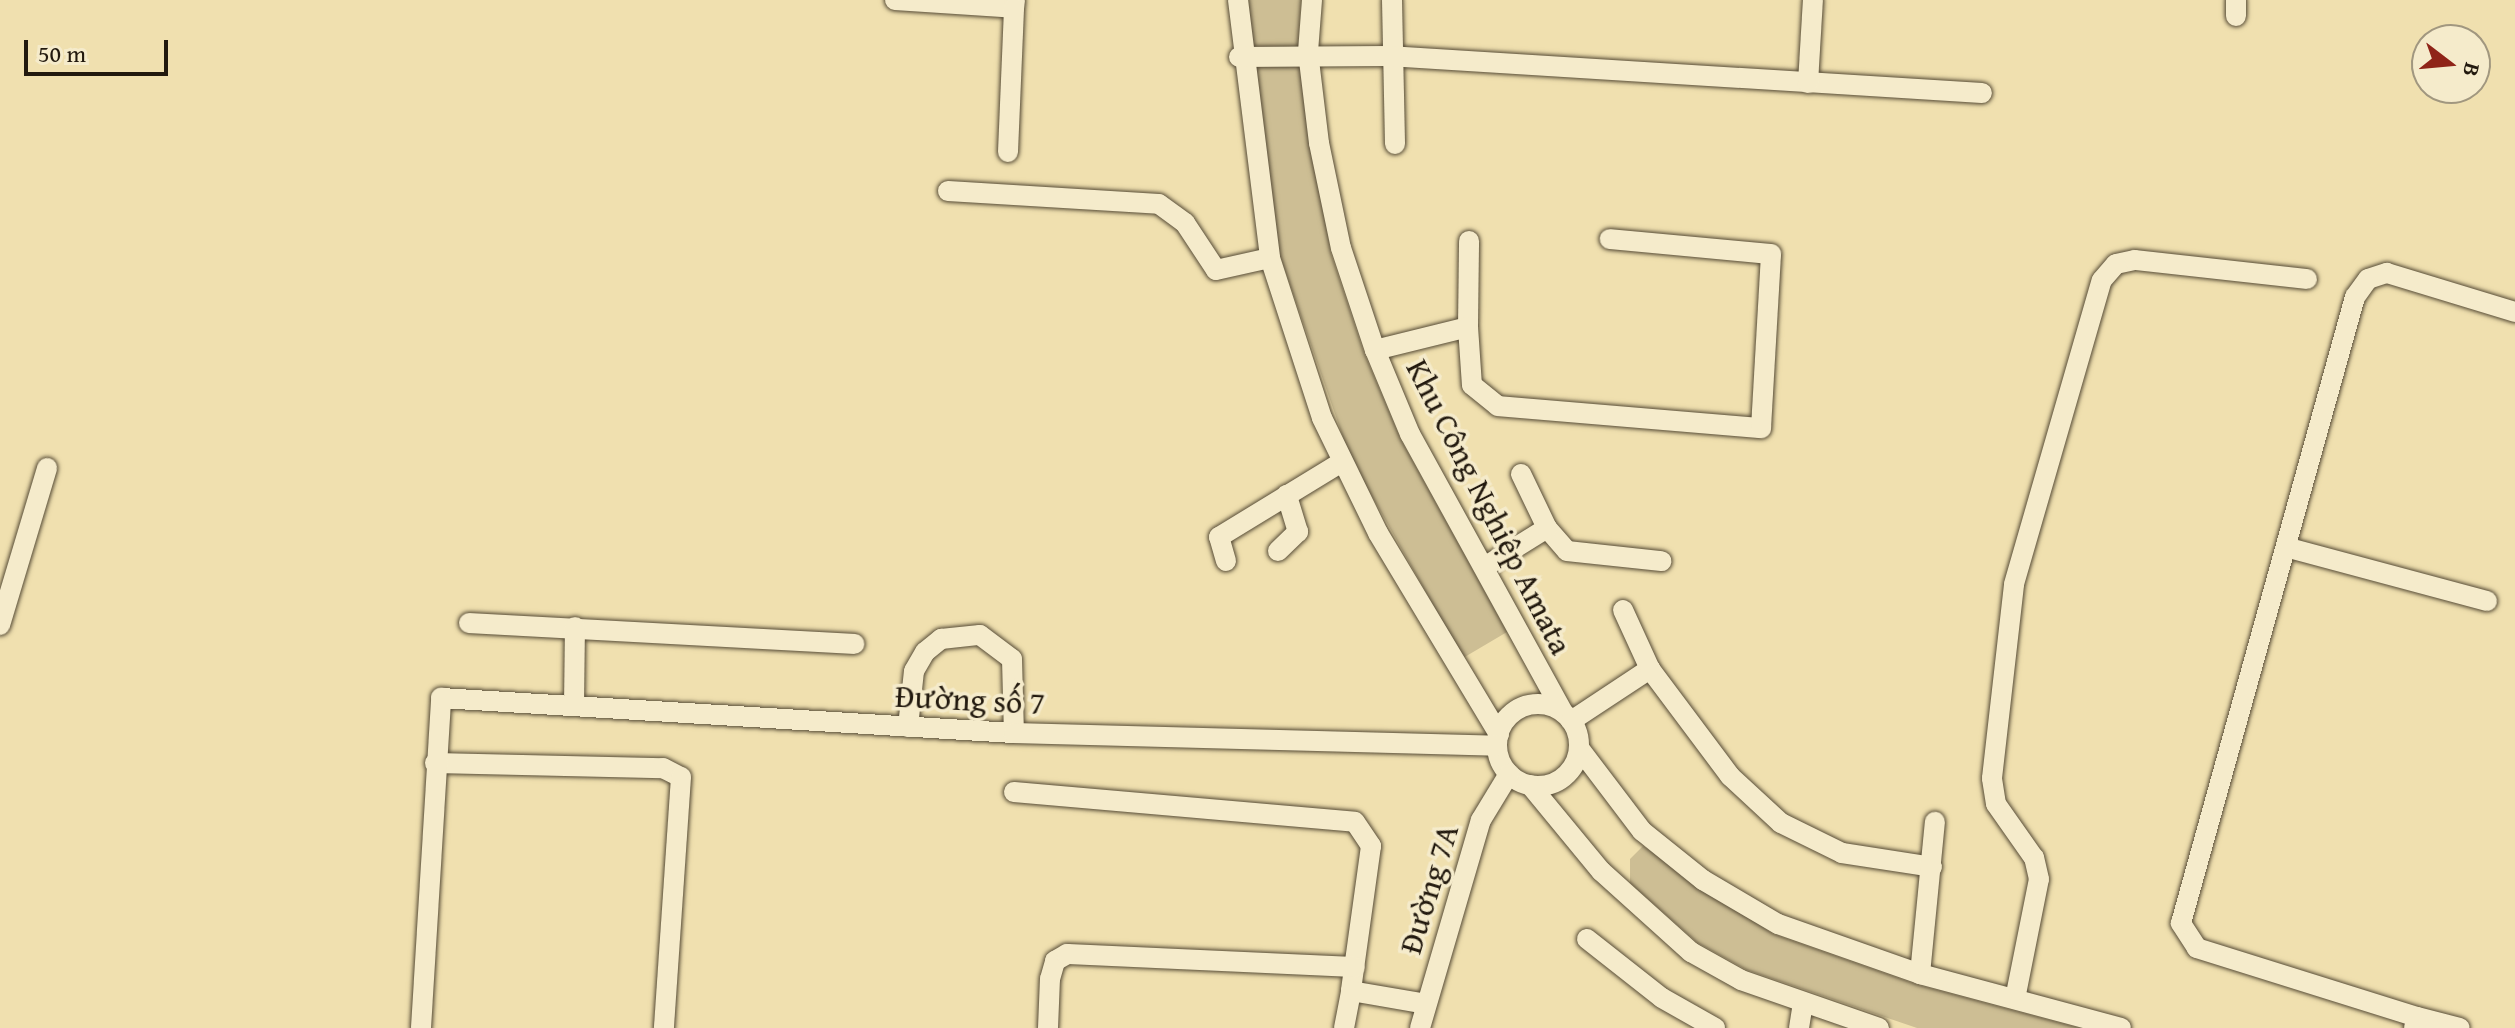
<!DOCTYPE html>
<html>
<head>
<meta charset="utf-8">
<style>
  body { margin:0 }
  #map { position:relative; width:2515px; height:1028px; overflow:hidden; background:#f0e0af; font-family:"Gentium Book Plus",serif }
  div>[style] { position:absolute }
  .green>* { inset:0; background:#cdbe94 }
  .roads { filter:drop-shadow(0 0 2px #564b36) drop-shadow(0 0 2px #564b36) }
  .minor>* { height:20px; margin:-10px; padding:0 10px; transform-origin:10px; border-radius:10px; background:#f5ebcb }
  .minor>.ring { margin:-10px; padding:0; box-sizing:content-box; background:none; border:20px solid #f5ebcb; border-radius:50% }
  span { translate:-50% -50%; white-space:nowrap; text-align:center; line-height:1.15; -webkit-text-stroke:7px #f5ebcb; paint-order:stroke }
  .street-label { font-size:32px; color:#22190e }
  .north { position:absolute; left:2411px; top:24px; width:80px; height:80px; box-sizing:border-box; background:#f5ebcb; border:2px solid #a1977f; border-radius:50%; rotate:106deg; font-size:22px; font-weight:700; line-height:32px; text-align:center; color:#22190e }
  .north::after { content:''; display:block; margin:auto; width:28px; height:36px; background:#8f2418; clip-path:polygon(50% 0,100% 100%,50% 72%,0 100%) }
  .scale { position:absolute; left:24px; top:40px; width:144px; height:36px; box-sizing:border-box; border:4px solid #22190e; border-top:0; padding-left:10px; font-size:24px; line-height:28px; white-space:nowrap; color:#22190e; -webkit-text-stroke:6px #f5ebcb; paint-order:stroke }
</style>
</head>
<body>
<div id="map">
  <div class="green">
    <i style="clip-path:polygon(1249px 0,1301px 0,1298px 46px,1250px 50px)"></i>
    <i style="clip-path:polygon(1298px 59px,1331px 254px,1364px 353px,1401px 440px,1507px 632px,1463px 658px,1350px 457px,1280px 256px,1251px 63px)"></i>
    <i style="clip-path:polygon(1643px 846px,1773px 934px,1918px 985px,2079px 1028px,1917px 1028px,1747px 970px,1698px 943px,1630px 883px,1630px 859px)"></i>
  </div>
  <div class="roads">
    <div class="minor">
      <i style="left:895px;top:0;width:119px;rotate:3.8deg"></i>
      <i style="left:1014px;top:8px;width:8px;rotate:-83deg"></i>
      <i style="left:1238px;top:0;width:260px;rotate:82.9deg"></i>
      <i style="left:1270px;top:258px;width:168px;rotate:72deg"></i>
      <i style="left:1322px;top:418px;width:128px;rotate:64deg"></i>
      <i style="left:1378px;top:533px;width:235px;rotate:59deg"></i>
      <i style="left:1312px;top:0;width:52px;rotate:94.4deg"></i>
      <i style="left:1308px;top:52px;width:92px;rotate:83.1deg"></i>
      <i style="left:1319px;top:143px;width:107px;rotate:78.2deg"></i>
      <i style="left:1341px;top:248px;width:108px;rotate:71.6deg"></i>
      <i style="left:1375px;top:350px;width:91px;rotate:67.4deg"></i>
      <i style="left:1410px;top:434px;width:316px;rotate:61.2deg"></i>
      <i style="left:1392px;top:0;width:144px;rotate:88.8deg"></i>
      <i style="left:2236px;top:16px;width:16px;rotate:-90deg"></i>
      <i style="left:1239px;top:57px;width:149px;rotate:-0.4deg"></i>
      <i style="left:1388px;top:56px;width:595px;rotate:3.56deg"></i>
      <i style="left:1808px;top:83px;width:83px;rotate:-86.6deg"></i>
      <i style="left:1008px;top:152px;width:144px;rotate:-87.6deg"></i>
      <i style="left:948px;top:191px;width:211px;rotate:3.5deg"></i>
      <i style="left:1159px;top:204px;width:32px;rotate:36deg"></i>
      <i style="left:1185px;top:223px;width:56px;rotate:56.6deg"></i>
      <i style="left:1216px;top:270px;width:55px;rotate:-12.5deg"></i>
      <i style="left:1468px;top:327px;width:86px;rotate:-89.3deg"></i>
      <i style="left:1375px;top:350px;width:96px;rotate:-13.9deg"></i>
      <i style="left:1468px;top:327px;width:58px;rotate:86.1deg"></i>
      <i style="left:1472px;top:385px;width:33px;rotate:39deg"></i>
      <i style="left:1498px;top:406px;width:264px;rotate:4.8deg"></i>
      <i style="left:1761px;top:428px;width:174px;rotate:-86.7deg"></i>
      <i style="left:1771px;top:254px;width:162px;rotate:-174.7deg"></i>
      <i style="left:1547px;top:528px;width:30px;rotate:49deg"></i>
      <i style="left:1567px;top:551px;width:95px;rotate:6.1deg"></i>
      <i style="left:2289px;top:548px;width:205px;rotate:15deg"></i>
      <i style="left:1278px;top:551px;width:28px;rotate:-44deg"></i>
      <i style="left:1298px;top:532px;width:39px;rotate:-107deg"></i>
      <i style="left:1226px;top:561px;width:25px;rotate:-106deg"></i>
      <i style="left:1219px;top:537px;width:142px;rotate:-31.4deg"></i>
      <i style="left:1486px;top:566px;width:72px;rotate:-31.9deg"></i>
      <i style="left:1547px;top:528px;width:60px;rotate:-115.7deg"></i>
      <i style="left:1623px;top:610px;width:65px;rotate:65.4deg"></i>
      <i style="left:469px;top:623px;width:386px;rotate:3.1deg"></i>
      <i style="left:0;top:625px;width:164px;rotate:-73.3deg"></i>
      <i class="ring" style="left:1497px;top:704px;width:62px;height:62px"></i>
      <i style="left:574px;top:706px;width:79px;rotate:-89.3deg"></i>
      <i style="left:1571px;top:721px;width:95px;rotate:-33.4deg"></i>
      <i style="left:1650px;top:669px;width:134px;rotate:53.2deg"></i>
      <i style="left:1730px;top:776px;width:69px;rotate:42.7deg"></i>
      <i style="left:1781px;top:823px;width:68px;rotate:26.2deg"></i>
      <i style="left:1842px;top:853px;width:91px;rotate:8.8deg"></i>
      <i style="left:908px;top:727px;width:56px;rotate:-83.9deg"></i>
      <i style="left:914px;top:671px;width:22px;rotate:-60deg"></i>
      <i style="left:925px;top:652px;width:21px;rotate:-39deg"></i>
      <i style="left:941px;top:639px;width:39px;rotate:-6deg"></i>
      <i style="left:980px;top:635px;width:40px;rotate:37deg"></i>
      <i style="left:1012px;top:659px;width:74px;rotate:88.5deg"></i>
      <i style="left:1579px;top:748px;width:104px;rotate:52.8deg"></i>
      <i style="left:1642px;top:831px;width:78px;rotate:38.8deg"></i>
      <i style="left:1703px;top:880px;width:87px;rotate:30.4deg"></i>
      <i style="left:1778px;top:924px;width:151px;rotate:19.4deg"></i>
      <i style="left:1920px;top:974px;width:208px;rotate:15deg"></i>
      <i style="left:435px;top:763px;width:228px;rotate:1.3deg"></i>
      <i style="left:663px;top:768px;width:20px;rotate:27deg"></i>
      <i style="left:681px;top:777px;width:252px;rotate:93.9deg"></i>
      <i style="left:1530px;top:785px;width:112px;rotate:50.5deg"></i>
      <i style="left:1601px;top:871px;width:121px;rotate:42deg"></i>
      <i style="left:1691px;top:952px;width:57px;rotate:29.2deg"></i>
      <i style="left:1741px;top:980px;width:146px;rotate:19.2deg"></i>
      <i style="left:1014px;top:792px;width:342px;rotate:5deg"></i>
      <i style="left:1355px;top:822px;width:29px;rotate:56deg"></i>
      <i style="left:1371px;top:846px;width:146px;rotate:97.9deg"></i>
      <i style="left:1351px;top:991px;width:76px;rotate:9.8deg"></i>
      <i style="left:1587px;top:939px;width:95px;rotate:38.2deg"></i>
      <i style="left:1662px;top:998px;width:61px;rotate:29.5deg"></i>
      <i style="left:1920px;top:974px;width:153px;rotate:-84.4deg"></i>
      <i style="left:2015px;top:999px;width:122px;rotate:-78.7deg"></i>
      <i style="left:2039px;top:879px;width:22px;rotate:-103deg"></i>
      <i style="left:2034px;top:858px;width:66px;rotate:-125.1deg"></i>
      <i style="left:1996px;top:804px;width:26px;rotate:-99deg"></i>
      <i style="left:1992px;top:778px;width:195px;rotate:-83.5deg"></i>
      <i style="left:2014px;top:584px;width:316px;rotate:-73.9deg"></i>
      <i style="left:2102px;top:280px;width:21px;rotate:-49deg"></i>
      <i style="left:2116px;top:264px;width:19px;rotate:-12deg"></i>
      <i style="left:2135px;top:260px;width:173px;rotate:6.3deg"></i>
      <i style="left:2417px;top:1017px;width:44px;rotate:14.3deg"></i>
      <i style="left:421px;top:1028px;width:331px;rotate:-86.5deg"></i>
      <i style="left:441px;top:698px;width:574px;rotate:3.5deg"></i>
      <i style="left:1014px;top:733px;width:483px;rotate:1.5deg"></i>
      <i style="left:1048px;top:1028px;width:49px;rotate:-87.7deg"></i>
      <i style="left:1050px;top:979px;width:19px;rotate:-74deg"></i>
      <i style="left:1055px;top:961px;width:14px;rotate:-30deg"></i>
      <i style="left:1067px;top:954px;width:288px;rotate:2.6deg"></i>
      <i style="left:1344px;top:1028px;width:38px;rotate:-79deg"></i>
      <i style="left:1420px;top:1028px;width:217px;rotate:-73.7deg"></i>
      <i style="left:1481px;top:820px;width:54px;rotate:-58.7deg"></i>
      <i style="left:1799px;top:1028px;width:24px;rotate:-81deg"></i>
      <i style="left:2414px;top:1028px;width:11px;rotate:-75deg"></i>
      <i style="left:2417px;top:1017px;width:231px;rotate:-162.6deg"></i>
      <i style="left:2197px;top:948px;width:30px;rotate:-123deg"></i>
      <i style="left:2181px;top:923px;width:650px;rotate:-74.47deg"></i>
      <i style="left:2355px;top:297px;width:22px;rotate:-54deg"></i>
      <i style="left:2368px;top:279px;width:20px;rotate:-18deg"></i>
      <i style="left:2387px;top:273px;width:134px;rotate:16.9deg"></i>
    </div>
  </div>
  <div class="street-label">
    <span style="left:1489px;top:507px;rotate:63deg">Khu Công Nghiệp Amata</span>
    <span style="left:970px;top:700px;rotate:3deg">Đường số 7</span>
    <span style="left:1429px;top:889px;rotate:-73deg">Đường 7A</span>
  </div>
  <div class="north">B</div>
  <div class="scale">50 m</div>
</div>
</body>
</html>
